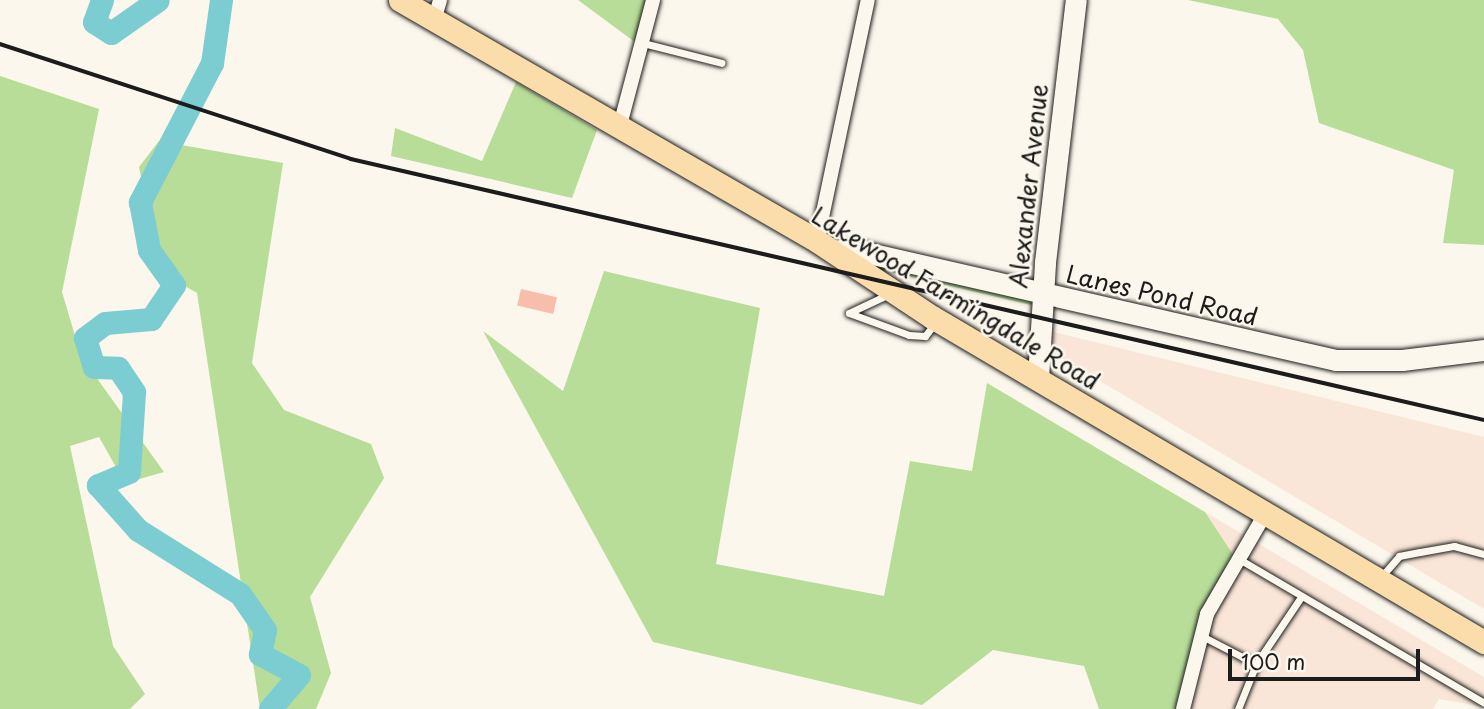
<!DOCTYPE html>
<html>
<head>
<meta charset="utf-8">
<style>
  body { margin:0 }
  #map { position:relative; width:1484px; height:709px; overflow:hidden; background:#fbf7ec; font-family:"Playpen Sans",sans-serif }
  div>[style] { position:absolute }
  .built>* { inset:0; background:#fae6d8 }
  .green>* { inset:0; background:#b7dd98 }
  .river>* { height:23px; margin:-11.5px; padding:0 11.5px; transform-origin:11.5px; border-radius:11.5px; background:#7ccdd2 }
  .building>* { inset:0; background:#f7bfab; transform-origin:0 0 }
  .roads { filter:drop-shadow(0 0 2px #1c1c1c) drop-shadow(0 0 2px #1c1c1c) }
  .lane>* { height:7px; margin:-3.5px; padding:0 3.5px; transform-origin:3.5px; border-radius:3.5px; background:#fbf7ec }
  .street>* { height:14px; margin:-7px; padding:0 7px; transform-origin:7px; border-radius:7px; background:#fbf7ec }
  .secondary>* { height:21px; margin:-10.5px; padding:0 10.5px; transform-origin:10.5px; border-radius:10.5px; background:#fbf7ec }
  .primary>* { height:23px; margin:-11.5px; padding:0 11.5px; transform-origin:11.5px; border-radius:11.5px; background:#faddab }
  .rail>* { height:3.5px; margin:-1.75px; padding:0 1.75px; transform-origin:1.75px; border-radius:1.75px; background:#1c1c1c }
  span { translate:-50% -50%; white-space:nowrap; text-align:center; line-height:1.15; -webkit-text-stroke:5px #fbf7ec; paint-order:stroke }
  .street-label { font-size:24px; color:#1c1c1c }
  .scale { position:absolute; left:1228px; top:649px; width:192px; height:32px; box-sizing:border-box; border:4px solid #1c1c1c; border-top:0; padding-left:9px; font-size:21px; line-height:24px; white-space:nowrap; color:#1c1c1c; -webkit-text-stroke:5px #fbf7ec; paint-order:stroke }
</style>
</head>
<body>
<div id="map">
  <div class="built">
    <i style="clip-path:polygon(1037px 328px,1484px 437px,1484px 609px,1036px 343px)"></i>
    <i style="clip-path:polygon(1205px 512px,1484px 677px,1484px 707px,1439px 699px,1433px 709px,1183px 709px,1187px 683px,1234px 556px)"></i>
  </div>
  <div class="green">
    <i style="clip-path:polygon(578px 0,657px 0,647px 51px)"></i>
    <i style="clip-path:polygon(1188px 0,1484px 0,1484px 245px,1443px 243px,1454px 170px,1319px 123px,1303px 50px,1278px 19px)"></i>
    <i style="clip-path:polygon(0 76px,99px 109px,62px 292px,81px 356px,164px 472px,125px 483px,99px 437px,70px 446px,113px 646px,145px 694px,130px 709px,0 709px)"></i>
    <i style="clip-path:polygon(516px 82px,597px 130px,572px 198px,391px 156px,395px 128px,482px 161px)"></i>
    <i style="clip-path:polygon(159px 141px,283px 163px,252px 363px,284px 410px,371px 444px,384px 478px,310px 597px,331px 673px,316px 709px,260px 709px,197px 293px,160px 272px,139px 167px)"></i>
    <i style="clip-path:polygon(867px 262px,1031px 300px,1031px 305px,879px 269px)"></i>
    <i style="clip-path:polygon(604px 271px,760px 308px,716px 564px,884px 596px,910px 461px,972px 471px,987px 383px,1205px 512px,1234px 556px,1187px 683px,1183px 709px,1099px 709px,1084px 666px,993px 650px,922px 705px,653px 642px,483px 331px,563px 391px)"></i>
  </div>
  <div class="river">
    <i style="left:102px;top:0;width:23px;rotate:110deg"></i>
    <i style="left:94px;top:22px;width:20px;rotate:33deg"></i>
    <i style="left:111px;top:33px;width:57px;rotate:-35.1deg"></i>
    <i style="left:221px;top:0;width:64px;rotate:98.1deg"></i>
    <i style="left:212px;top:63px;width:157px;rotate:117.4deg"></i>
    <i style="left:140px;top:202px;width:49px;rotate:79.4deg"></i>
    <i style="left:149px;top:250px;width:43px;rotate:54.5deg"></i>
    <i style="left:174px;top:285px;width:41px;rotate:124.1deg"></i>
    <i style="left:151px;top:319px;width:46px;rotate:175deg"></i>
    <i style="left:105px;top:323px;width:25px;rotate:143deg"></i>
    <i style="left:85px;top:338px;width:30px;rotate:73deg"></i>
    <i style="left:94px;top:367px;width:24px;rotate:2deg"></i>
    <i style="left:118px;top:368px;width:29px;rotate:56deg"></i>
    <i style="left:134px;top:392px;width:80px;rotate:93.6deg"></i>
    <i style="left:129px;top:472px;width:34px;rotate:157deg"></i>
    <i style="left:98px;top:485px;width:60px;rotate:48.4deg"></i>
    <i style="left:138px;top:530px;width:120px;rotate:32.1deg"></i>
    <i style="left:240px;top:594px;width:44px;rotate:55.2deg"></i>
    <i style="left:265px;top:630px;width:25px;rotate:102deg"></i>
    <i style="left:260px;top:654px;width:44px;rotate:28.3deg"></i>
    <i style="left:299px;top:675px;width:45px;rotate:130.5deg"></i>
  </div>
  <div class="building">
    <i style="left:521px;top:289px;width:37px;height:17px;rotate:13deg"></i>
  </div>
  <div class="roads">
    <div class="lane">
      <i style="left:643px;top:43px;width:81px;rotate:14.2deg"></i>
      <i style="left:887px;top:295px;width:42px;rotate:154.7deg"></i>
      <i style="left:849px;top:313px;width:64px;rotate:20.1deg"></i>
      <i style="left:909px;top:335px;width:16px;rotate:4deg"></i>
      <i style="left:925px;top:336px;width:16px;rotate:-52deg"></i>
      <i style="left:1239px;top:559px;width:284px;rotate:30.4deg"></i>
      <i style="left:1381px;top:577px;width:28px;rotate:-49deg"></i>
      <i style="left:1399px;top:556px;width:21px;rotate:-11deg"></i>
      <i style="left:1420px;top:552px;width:35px;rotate:-10deg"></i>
      <i style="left:1454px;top:546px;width:31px;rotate:15deg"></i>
      <i style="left:1200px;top:635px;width:63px;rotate:27.4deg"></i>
      <i style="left:1238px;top:709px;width:48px;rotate:-68.2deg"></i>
      <i style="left:1256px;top:664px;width:81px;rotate:-56.1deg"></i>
    </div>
    <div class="street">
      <i style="left:434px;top:20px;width:21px;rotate:-73deg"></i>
      <i style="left:619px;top:129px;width:133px;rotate:-75.2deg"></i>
      <i style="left:817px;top:241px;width:246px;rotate:-78.1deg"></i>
      <i style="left:1183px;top:709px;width:98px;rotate:-75.8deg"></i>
      <i style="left:1207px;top:614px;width:116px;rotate:-59.9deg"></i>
    </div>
    <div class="secondary">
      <i style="left:831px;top:250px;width:33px;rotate:3deg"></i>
      <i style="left:864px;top:252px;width:484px;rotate:12.9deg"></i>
      <i style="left:1336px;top:360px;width:66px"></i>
      <i style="left:1402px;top:360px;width:83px;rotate:-7deg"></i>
      <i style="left:1038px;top:378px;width:116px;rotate:-86.5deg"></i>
      <i style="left:1045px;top:262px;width:264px;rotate:-83.3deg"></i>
    </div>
    <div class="primary">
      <i style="left:400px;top:0;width:482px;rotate:30deg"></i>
      <i style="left:817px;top:241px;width:138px;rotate:33.5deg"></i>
      <i style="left:932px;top:317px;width:641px;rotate:30.49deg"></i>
    </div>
  </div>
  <div class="rail">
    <i style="left:0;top:44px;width:369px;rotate:18.1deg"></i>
    <i style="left:351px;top:159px;width:1163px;rotate:12.97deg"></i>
  </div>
  <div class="street-label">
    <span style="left:1028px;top:186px;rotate:-84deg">Alexander Avenue</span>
    <span style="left:1162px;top:295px;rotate:13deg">Lanes Pond Road</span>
    <span style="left:956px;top:298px;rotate:31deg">Lakewood Farmingdale Road</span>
  </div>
  <div class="scale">100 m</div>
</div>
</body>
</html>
